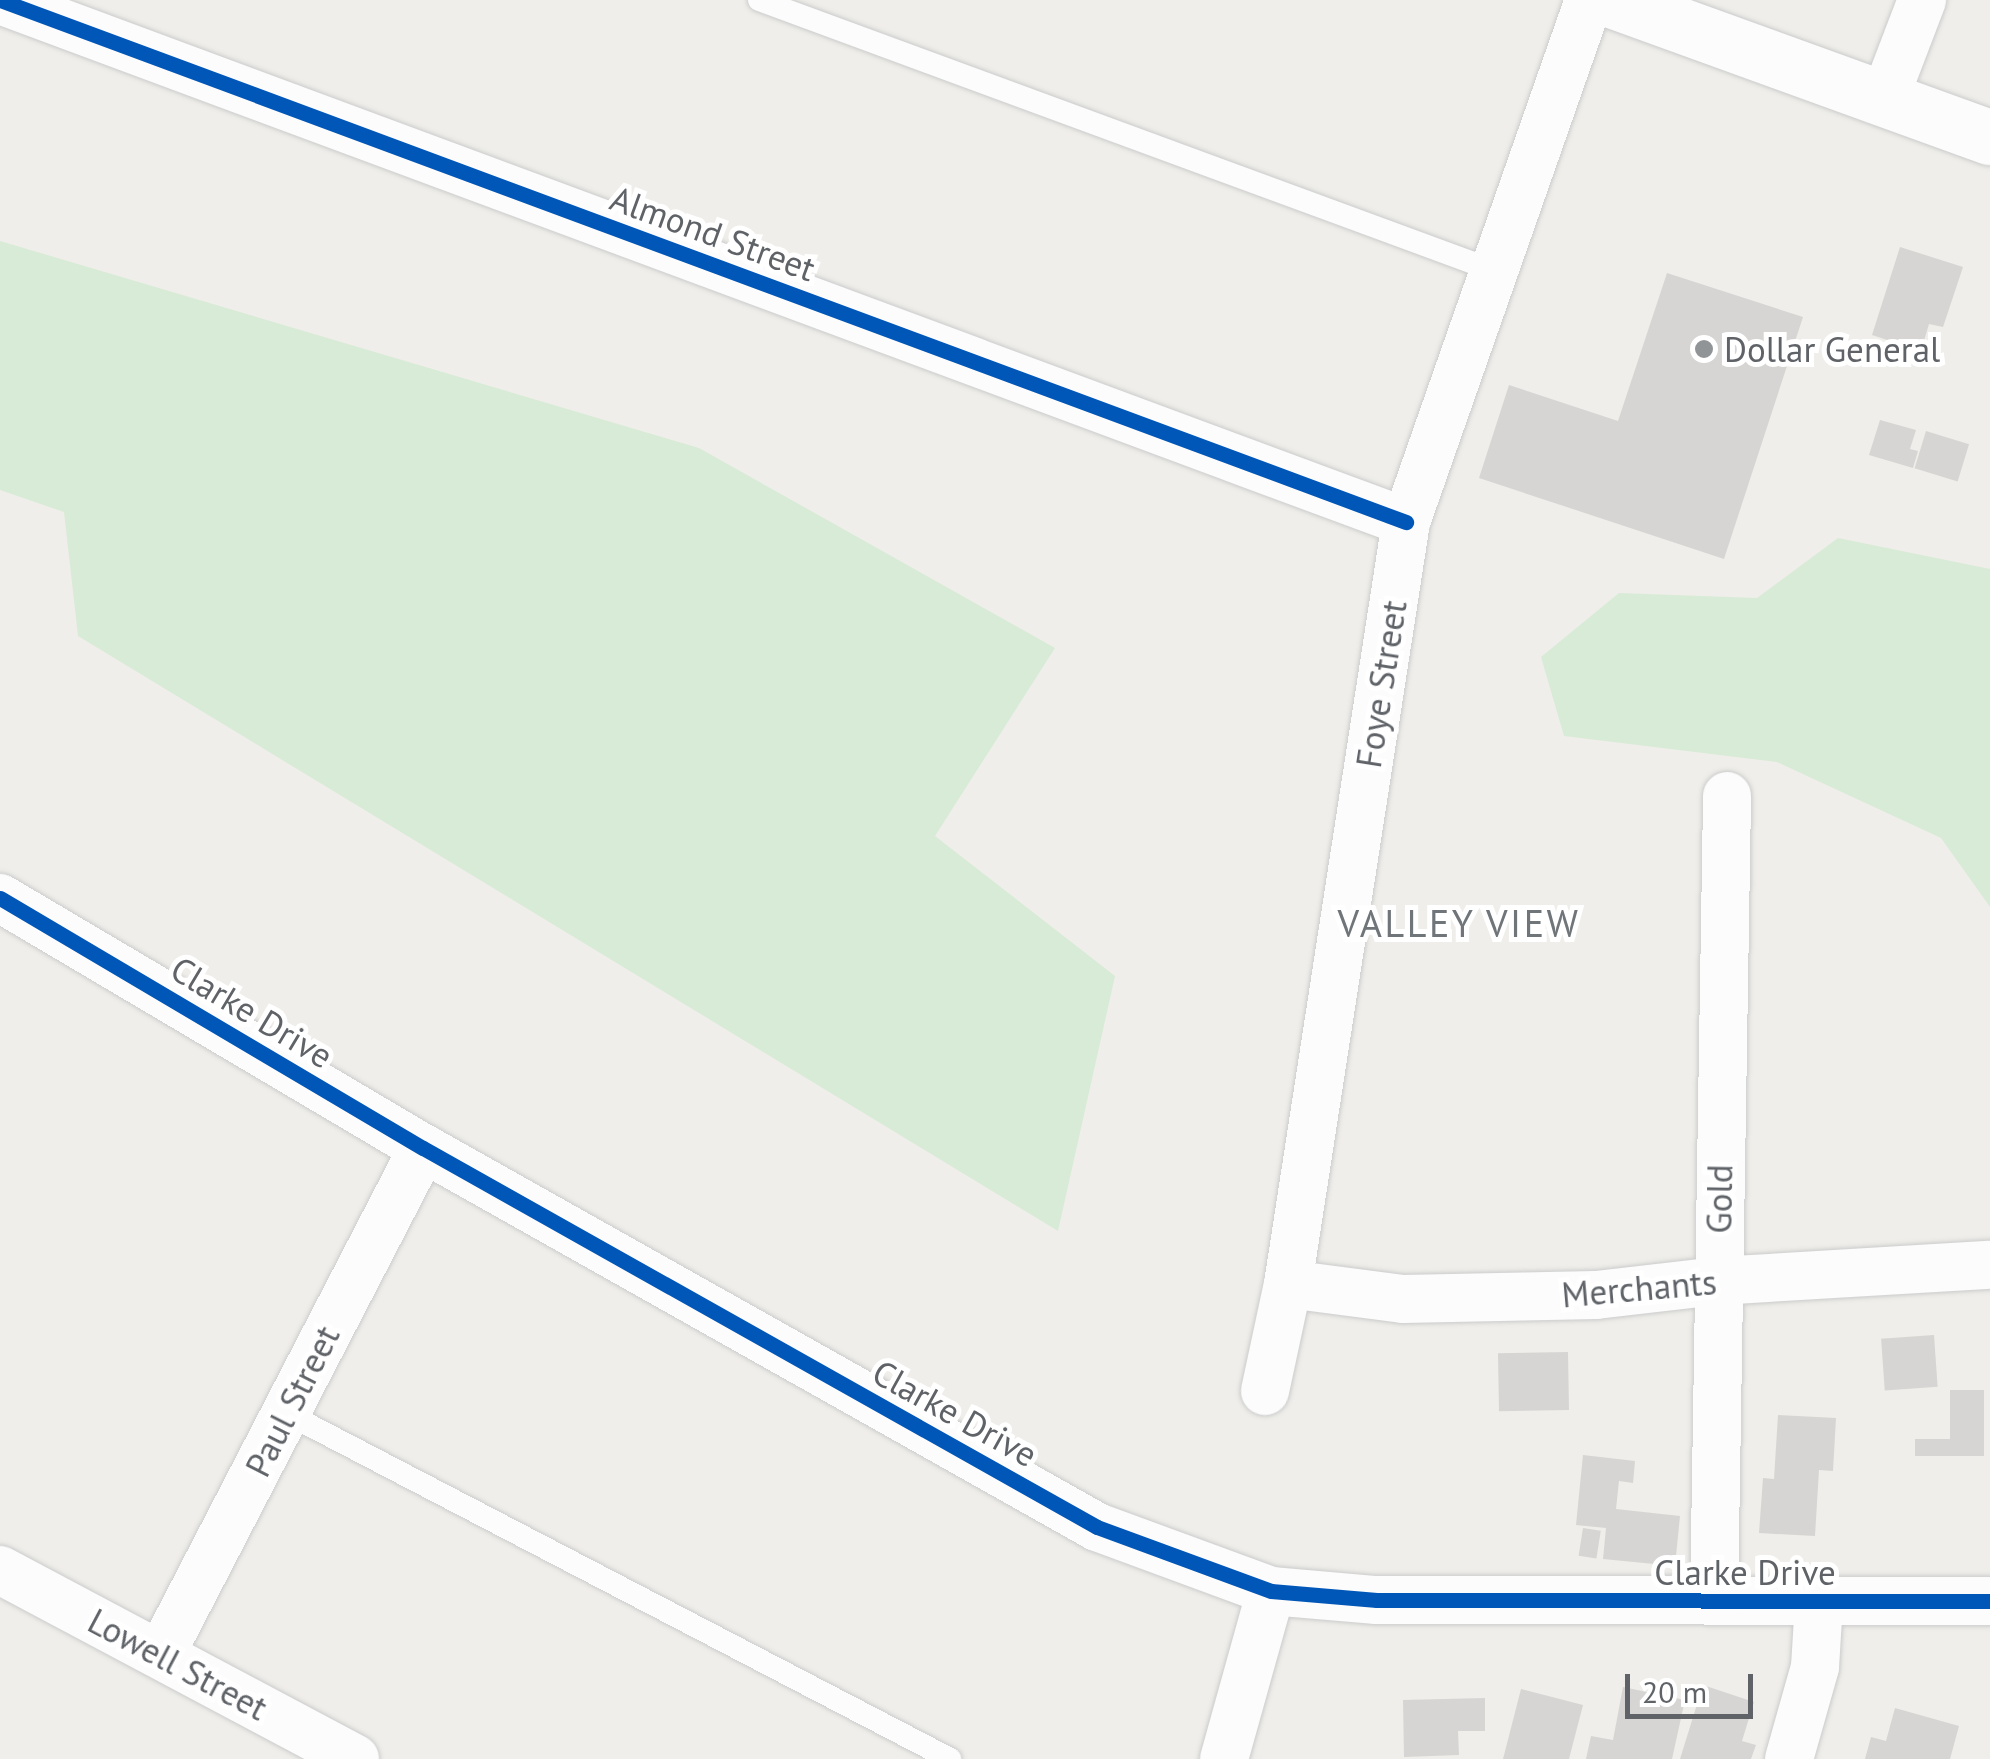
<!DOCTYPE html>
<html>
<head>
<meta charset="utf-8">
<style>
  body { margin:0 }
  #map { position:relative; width:1990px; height:1759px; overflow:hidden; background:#efeeea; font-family:"PT Sans",sans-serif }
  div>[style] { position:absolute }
  .green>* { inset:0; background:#d8ebd6 }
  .building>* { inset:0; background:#d6d5d3; transform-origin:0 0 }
  .roads { filter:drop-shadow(0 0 2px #cbcccc) drop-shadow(0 0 2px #cbcccc) }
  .service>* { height:22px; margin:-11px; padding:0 11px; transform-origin:11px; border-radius:11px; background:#fdfcfc }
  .minor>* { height:48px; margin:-24px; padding:0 24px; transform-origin:24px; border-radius:24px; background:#fdfcfc }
  .tertiary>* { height:55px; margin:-27.5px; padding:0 27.5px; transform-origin:27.5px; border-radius:27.5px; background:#fdfcfc }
  .cycleway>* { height:15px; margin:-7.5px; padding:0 7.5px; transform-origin:7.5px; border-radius:7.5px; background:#0057b8 }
  .dots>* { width:28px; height:28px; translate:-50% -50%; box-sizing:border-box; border:5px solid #fff; border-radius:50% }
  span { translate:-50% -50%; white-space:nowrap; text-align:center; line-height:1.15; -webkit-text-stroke:10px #fff; paint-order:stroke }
  .street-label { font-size:35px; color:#5f6368 }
  .poi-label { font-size:35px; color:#5f6368 }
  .left { translate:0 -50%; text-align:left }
  .neighbourhood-label { font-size:38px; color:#70757a; letter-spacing:2.5px }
  .scale { position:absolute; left:1625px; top:1674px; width:128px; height:45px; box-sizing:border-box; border:5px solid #5f6368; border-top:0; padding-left:12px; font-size:30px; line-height:35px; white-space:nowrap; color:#5f6368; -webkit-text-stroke:8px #fff; paint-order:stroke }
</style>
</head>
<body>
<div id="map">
  <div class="green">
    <i style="clip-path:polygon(0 241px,699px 448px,1055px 648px,935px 836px,1115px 976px,1058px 1231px,78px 636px,64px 512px,0 490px)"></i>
    <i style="clip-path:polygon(1838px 538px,1990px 569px,1990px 907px,1941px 838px,1777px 762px,1564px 736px,1541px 657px,1619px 593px,1757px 598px)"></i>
  </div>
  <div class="building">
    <i style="clip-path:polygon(1900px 247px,1963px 267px,1943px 327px,1929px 324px,1921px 351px,1872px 335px)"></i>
    <i style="clip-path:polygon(1667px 273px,1803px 317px,1724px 559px,1479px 478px,1509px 385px,1618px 421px)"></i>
    <i style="clip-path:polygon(1880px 420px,1916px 430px,1910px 449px,1918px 451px,1913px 468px,1869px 455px)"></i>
    <i style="left:1926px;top:431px;width:45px;height:39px;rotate:17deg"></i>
    <i style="left:1934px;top:1335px;width:52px;height:53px;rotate:86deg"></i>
    <i style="left:1568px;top:1352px;width:58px;height:70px;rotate:89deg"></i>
    <i style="clip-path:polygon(1950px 1390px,1984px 1390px,1984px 1456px,1915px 1456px,1915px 1439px,1950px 1439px)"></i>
    <i style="clip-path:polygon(1778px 1415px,1836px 1418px,1833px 1471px,1819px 1470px,1815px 1536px,1759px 1533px,1763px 1478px,1774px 1479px)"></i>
    <i style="clip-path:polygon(1583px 1455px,1635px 1461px,1633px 1483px,1619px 1481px,1616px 1509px,1680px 1516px,1675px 1566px,1603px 1559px,1606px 1528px,1576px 1525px)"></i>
    <i style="left:1583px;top:1528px;width:18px;height:28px;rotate:9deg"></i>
    <i style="clip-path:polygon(1703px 1685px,1754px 1702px,1742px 1741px,1756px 1745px,1751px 1759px,1680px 1759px)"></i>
    <i style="clip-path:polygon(1623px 1687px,1685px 1700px,1672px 1759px,1586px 1759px,1591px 1736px,1613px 1740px)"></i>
    <i style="clip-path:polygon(1521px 1689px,1583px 1705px,1569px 1759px,1503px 1759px)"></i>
    <i style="clip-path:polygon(1485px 1698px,1485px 1731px,1458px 1731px,1459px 1755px,1404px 1757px,1403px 1700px)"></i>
    <i style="clip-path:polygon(1895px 1708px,1959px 1726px,1950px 1759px,1865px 1759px,1871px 1737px,1886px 1741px)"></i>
  </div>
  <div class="roads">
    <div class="service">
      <i style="left:759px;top:0;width:784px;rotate:20.21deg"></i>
      <i style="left:286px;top:1413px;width:749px;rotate:27.52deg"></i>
    </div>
    <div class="minor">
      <i style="left:0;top:0;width:1500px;rotate:20.37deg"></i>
      <i style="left:1885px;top:97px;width:104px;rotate:-69.1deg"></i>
      <i style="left:0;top:898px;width:491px;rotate:30.6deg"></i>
      <i style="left:423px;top:1148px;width:773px;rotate:29.35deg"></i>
      <i style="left:1097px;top:1527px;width:185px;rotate:20.2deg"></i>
      <i style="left:1271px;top:1591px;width:106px;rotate:4.9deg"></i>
      <i style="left:1377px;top:1600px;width:613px;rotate:0.09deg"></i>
      <i style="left:1288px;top:1284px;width:116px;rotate:7.4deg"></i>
      <i style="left:1403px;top:1299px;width:193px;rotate:-1.2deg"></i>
      <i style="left:1596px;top:1295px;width:122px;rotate:-6.6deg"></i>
      <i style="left:1717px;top:1281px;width:273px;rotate:-3.4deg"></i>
      <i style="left:1265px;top:1391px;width:109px;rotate:-77.9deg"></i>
      <i style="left:1288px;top:1284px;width:771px;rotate:-81.2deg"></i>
      <i style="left:1406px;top:522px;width:553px;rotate:-70.68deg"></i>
      <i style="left:0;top:1570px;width:402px;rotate:28deg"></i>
      <i style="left:1714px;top:1601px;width:805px;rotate:-89.07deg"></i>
      <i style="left:161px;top:1654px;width:570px;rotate:-62.63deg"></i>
      <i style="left:1224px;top:1759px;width:174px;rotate:-74.4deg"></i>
      <i style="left:1789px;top:1759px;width:96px;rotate:-74.2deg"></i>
      <i style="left:1815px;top:1667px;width:65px;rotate:-86.5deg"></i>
    </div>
    <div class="tertiary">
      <i style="left:1611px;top:0;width:403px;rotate:19.9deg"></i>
    </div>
  </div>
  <div class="cycleway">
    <i style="left:0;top:0;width:1500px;rotate:20.37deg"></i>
    <i style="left:0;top:898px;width:491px;rotate:30.6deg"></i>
    <i style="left:423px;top:1148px;width:773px;rotate:29.35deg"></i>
    <i style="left:1097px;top:1527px;width:185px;rotate:20.2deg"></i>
    <i style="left:1271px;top:1591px;width:106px;rotate:4.9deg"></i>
    <i style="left:1377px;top:1600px;width:613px;rotate:0.09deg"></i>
  </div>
  <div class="dots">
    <i style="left:1704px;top:349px;background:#919496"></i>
  </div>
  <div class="street-label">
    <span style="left:713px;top:233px;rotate:20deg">Almond Street</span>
    <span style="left:1381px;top:684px;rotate:-81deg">Foye Street</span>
    <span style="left:252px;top:1012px;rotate:31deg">Clarke Drive</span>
    <span style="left:1719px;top:1199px;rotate:-89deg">Gold</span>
    <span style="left:1639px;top:1288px;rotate:-5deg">Merchants</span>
    <span style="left:292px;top:1401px;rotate:-63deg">Paul Street</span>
    <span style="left:955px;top:1413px;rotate:29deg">Clarke Drive</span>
    <span style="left:1745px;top:1572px">Clarke Drive</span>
    <span style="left:178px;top:1664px;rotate:28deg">Lowell Street</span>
  </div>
  <div class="poi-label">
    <span class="left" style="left:1724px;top:349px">Dollar General</span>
  </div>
  <div class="neighbourhood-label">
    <span style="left:1459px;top:923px">VALLEY VIEW</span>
  </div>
  <div class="scale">20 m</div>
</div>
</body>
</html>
